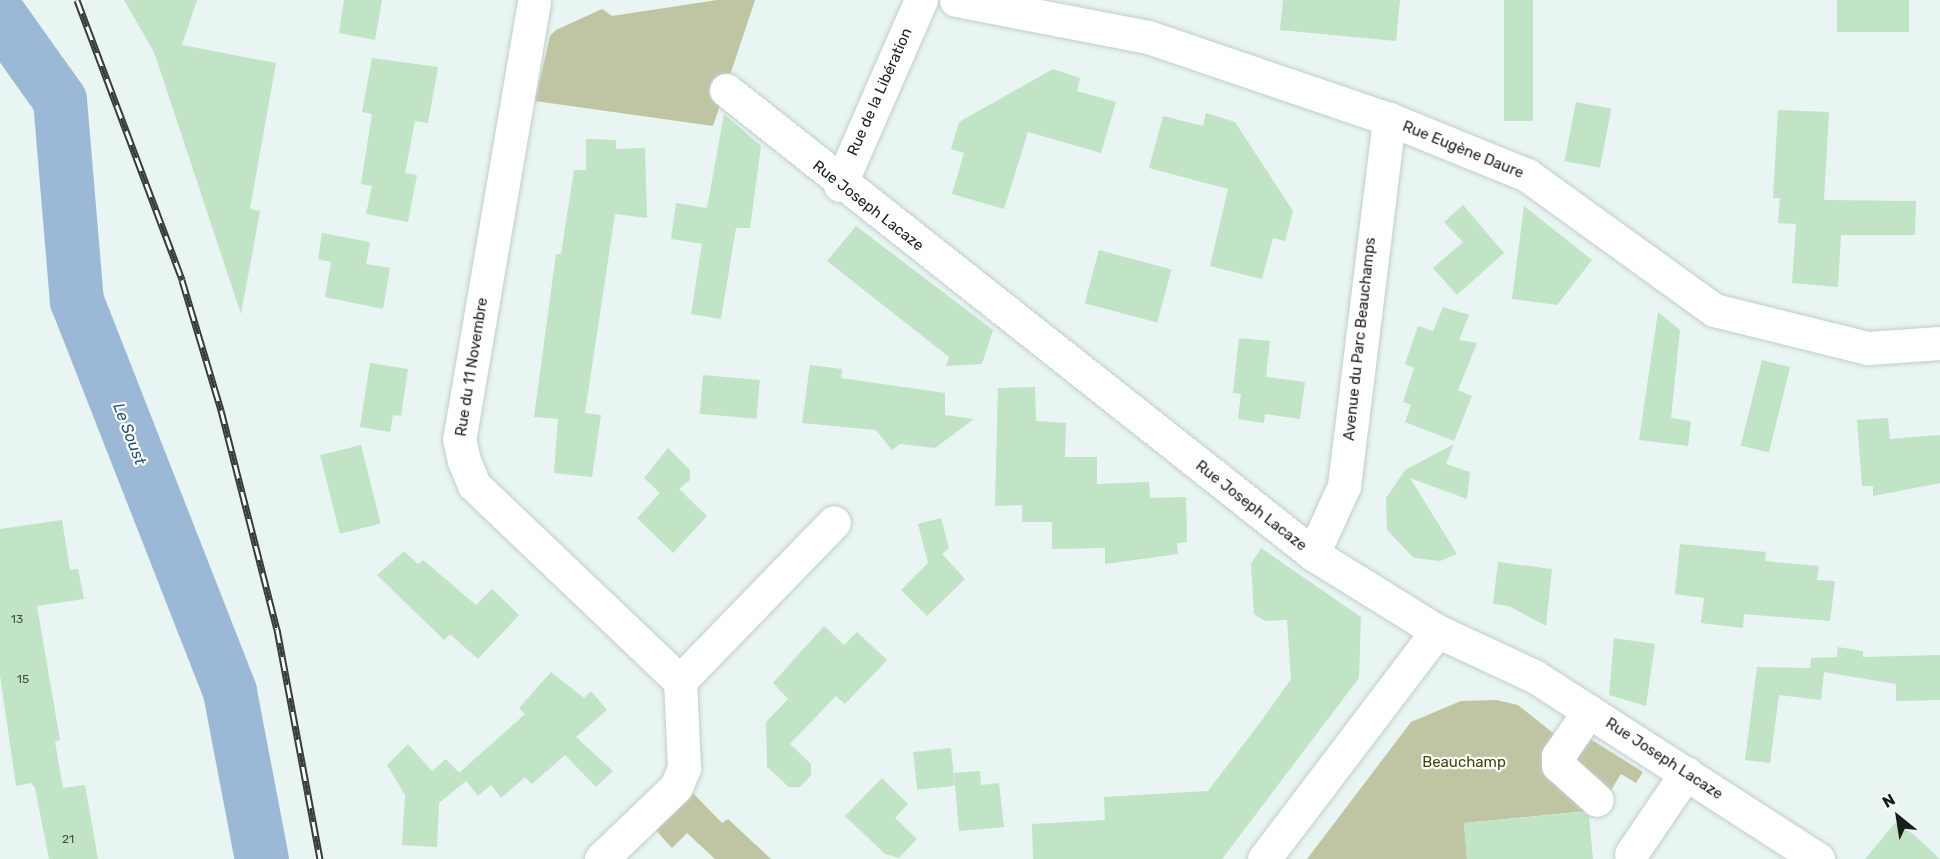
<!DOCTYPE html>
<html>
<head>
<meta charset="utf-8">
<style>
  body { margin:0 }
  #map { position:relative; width:1940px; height:859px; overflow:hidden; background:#e8f5f2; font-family:Rubik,sans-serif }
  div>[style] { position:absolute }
  .green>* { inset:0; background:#bfc5a2 }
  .river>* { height:54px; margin:-27px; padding:0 27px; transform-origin:27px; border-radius:27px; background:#9bb9d7 }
  .building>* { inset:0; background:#c1e3c6; transform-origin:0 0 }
  .roads { filter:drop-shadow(0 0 2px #c1cecb) drop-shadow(0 0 2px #c1cecb) }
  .minor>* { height:33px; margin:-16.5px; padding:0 16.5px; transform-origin:16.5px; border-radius:16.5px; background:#fff }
  .rail>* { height:7px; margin-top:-3.5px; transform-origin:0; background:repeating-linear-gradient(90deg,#fff 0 14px,#373d3c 0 28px); box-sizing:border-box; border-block:2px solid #373d3c }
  span { translate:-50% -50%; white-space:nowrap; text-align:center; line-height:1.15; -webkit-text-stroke:4.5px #fff; paint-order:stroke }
  .number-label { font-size:12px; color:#445048 }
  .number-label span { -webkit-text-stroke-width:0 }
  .street-label { font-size:15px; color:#1a1f1e }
  .park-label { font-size:15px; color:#404704 }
  .water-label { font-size:16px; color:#225078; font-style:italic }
  .north { position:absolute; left:1868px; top:787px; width:60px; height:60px; -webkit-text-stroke:4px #fff; paint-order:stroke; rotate:330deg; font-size:16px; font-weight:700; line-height:24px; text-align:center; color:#1a1f1e }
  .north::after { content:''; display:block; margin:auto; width:21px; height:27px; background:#1a1f1e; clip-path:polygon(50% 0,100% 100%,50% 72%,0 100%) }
</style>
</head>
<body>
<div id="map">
  <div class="green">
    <i style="clip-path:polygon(717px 0,755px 0,713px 126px,535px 101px,550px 36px,556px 30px,602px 9px,612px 16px)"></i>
    <i style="clip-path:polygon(1496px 700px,1518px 705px,1558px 737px,1588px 811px,1464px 823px,1467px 859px,1307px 859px,1411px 722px,1461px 701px)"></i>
    <i style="clip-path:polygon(1584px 735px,1643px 772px,1636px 783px,1621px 774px,1608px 795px,1570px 755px)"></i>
    <i style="clip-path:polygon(689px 789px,722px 823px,728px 819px,771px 859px,715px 859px,687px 833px,672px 848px,651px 825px)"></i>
  </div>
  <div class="river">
    <i style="left:0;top:16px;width:103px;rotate:54.5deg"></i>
    <i style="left:60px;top:100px;width:202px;rotate:85.2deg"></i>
    <i style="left:77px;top:301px;width:420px;rotate:68.6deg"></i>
    <i style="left:230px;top:692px;width:170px;rotate:79.2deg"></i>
  </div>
  <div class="building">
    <i style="clip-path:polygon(124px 0,197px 0,182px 45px,276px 63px,250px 209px,260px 211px,241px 314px,154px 52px)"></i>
    <i style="clip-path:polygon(344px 0,382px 0,375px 40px,339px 33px)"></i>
    <i style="clip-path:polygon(1283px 0,1400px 0,1396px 41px,1280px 30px)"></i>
    <i style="left:1504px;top:0;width:29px;height:121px"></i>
    <i style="left:1837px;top:0;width:72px;height:32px"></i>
    <i style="clip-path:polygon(372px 58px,438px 67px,428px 123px,415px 121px,405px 173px,417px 175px,408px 222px,366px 214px,372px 186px,361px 184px,372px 114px,362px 112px)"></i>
    <i style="clip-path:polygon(1053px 69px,1080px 78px,1077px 91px,1116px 102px,1101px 153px,1028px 132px,1004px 209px,952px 194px,964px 153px,951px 149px,959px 122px)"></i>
    <i style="left:1576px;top:102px;width:36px;height:60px;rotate:11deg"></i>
    <i style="clip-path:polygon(1778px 110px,1829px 112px,1824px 200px,1916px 201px,1915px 235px,1841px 235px,1838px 287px,1792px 283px,1796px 224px,1778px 223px,1780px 198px,1773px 198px)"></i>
    <i style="clip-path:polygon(1206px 113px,1235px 122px,1293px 211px,1285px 241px,1273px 238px,1262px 279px,1210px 266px,1228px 189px,1149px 168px,1163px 116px,1203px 126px)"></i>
    <i style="clip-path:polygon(724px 114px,761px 146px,750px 228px,736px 228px,721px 319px,691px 314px,702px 244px,671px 239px,676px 203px,707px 208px)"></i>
    <i style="clip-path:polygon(586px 139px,616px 140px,616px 149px,645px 148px,647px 218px,615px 214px,585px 413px,601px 415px,592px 477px,554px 473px,558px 419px,534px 417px,556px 254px,561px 254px,574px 170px,586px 170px)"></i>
    <i style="clip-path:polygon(1463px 205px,1504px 253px,1457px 295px,1433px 268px,1463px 242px,1444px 222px)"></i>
    <i style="clip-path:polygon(1524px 206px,1592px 260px,1557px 305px,1512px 299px)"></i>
    <i style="clip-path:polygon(856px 226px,993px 330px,982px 364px,946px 366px,949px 357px,827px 261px)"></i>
    <i style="clip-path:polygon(322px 233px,370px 242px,366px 264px,390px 268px,383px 309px,325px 297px,331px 262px,318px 259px)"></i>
    <i style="left:1099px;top:250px;width:75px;height:55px;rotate:15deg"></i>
    <i style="clip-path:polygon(1443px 307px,1469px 315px,1459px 340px,1477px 343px,1458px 390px,1472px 396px,1454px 441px,1405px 422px,1411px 405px,1403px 402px,1414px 368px,1405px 364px,1418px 326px,1433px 331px)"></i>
    <i style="clip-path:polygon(1658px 312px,1680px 330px,1671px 418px,1691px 421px,1688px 446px,1639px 440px)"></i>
    <i style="clip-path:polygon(1239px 338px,1270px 341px,1266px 377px,1305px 382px,1300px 419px,1265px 414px,1264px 423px,1238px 419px,1241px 394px,1233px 393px)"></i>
    <i style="left:1762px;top:360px;width:29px;height:88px;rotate:14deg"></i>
    <i style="clip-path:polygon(370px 363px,408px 369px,401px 416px,393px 415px,390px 432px,360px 427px)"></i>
    <i style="clip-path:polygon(810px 365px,842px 369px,841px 378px,945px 393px,945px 415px,974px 419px,935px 448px,900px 444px,892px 450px,876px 430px,802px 423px)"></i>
    <i style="left:703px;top:375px;width:57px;height:39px;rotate:5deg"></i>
    <i style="clip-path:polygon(1035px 387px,1036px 421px,1066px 423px,1065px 457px,1097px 457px,1097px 484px,1149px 482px,1150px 498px,1186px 497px,1187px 542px,1177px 543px,1178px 554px,1105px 564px,1105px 548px,1052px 549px,1052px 522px,1022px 522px,1022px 505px,995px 506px,998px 388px)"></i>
    <i style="clip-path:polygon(1888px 418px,1890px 439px,1940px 435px,1940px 483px,1873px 496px,1873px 486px,1862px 486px,1857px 420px)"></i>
    <i style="clip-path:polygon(1454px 444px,1446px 464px,1470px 472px,1467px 499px,1410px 478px,1457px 554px,1440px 561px,1414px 558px,1387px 530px,1386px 498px,1405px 470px)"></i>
    <i style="left:361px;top:445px;width:81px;height:42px;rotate:76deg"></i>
    <i style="clip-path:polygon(668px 448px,690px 470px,690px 480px,679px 489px,707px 516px,673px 553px,637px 518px,660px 493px,644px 478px)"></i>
    <i style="clip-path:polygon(941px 518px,949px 548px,942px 554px,965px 579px,927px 616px,901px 590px,928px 563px,918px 524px)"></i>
    <i style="clip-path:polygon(62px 520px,70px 570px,78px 569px,84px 599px,37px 606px,60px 740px,55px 742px,63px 788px,85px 785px,98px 859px,49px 859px,35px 788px,31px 783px,16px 786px,0 675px,0 529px)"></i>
    <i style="clip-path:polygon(1680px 544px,1766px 552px,1765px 561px,1819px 566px,1817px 580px,1835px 581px,1830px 621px,1744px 614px,1743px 628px,1701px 623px,1704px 598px,1675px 594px)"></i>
    <i style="clip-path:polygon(1261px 548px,1361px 617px,1359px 678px,1222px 859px,1033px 859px,1032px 824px,1105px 820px,1104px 797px,1208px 791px,1262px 720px,1291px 679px,1287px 620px,1265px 621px,1254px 614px,1251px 564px)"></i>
    <i style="clip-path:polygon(404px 551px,418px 564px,423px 560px,476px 605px,492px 589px,519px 615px,478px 659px,450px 634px,444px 640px,377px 575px)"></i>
    <i style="clip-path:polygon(1498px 562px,1552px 569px,1546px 626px,1509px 606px,1493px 604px)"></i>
    <i style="clip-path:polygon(824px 626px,844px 645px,857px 632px,887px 660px,845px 704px,836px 696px,790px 744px,811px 764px,811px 775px,800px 787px,789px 787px,767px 767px,766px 722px,788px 699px,773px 683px)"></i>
    <i style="clip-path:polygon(1614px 638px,1655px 644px,1646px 706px,1609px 695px)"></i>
    <i style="clip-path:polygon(1838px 647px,1863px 651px,1863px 657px,1940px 655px,1940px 700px,1896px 701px,1896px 684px,1824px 672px,1821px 700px,1779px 695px,1770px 763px,1745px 760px,1757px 667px,1810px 668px,1811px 658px,1837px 657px)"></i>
    <i style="clip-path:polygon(551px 672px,584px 698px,591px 691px,607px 710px,576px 737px,613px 771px,596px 787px,565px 755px,532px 784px,525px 777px,501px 798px,491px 785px,478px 796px,466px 781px,439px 803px,437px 847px,402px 845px,405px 795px,387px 765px,408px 744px,432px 771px,446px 759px,465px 779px,459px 773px,525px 714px,519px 708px)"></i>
    <i style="left:951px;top:748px;width:38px;height:38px;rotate:84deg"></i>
    <i style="clip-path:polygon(980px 771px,981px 785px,999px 783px,1004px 827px,959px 831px,954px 773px)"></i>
    <i style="clip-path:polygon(882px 778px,908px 804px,895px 818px,917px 839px,899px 858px,885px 854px,845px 816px)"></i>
    <i style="clip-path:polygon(1582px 812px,1589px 816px,1593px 859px,1467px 859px,1464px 823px)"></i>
    <i style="clip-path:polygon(1895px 823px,1913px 834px,1940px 859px,1865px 859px)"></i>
  </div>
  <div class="roads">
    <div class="minor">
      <i style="left:956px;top:0;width:196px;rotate:10.9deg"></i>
      <i style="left:1148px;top:37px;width:255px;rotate:18.8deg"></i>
      <i style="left:1389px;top:119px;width:149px;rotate:22.1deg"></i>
      <i style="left:1527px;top:175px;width:231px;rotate:35.8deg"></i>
      <i style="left:1714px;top:310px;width:159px;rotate:13.9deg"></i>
      <i style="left:1868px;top:348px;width:72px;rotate:-4deg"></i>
      <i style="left:534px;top:2px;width:443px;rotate:99.7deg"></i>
      <i style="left:459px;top:439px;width:23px;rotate:77deg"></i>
      <i style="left:464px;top:461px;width:26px;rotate:67deg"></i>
      <i style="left:474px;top:485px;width:284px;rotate:43.6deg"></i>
      <i style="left:726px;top:90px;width:748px;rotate:38.32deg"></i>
      <i style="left:1313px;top:554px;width:146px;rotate:31.8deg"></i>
      <i style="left:1437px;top:631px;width:107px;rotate:24.9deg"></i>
      <i style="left:1534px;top:676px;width:338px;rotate:32.8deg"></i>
      <i style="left:840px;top:185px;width:202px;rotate:-66.4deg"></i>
      <i style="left:1313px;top:554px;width:75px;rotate:-65.5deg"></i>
      <i style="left:1344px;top:486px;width:370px;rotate:-83deg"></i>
      <i style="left:1589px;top:711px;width:55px;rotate:124.6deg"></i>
      <i style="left:1558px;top:756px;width:9px;rotate:90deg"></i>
      <i style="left:1558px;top:765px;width:52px;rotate:41.9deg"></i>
      <i style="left:1631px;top:854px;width:98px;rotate:-55.8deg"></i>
      <i style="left:601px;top:859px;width:104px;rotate:-43.8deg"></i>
      <i style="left:676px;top:787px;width:21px;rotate:-67deg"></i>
      <i style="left:684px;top:768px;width:87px;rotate:-92.6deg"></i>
      <i style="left:680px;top:681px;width:221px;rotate:-45.9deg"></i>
      <i style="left:1264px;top:859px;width:286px;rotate:-52.8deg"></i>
    </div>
  </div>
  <div class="rail">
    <i style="left:77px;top:0;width:299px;rotate:69.4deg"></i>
    <i style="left:182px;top:280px;width:136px;rotate:73.3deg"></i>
    <i style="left:221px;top:410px;width:226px;rotate:75.7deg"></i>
    <i style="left:277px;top:629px;width:234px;rotate:79.4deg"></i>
  </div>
  <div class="number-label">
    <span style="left:17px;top:620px">13</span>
    <span style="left:23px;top:680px">15</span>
    <span style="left:68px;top:840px">21</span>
  </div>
  <div class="street-label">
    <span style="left:880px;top:92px;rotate:-66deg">Rue de la Libération</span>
    <span style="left:1463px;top:150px;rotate:22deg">Rue Eugène Daure</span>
    <span style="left:868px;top:206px;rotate:38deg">Rue Joseph Lacaze</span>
    <span style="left:1360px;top:339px;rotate:-84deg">Avenue du Parc Beauchamps</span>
    <span style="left:472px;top:367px;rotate:-81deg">Rue du 11 Novembre</span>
    <span style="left:1251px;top:506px;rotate:38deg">Rue Joseph Lacaze</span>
    <span style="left:1664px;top:759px;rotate:33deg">Rue Joseph Lacaze</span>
  </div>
  <div class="park-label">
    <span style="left:1464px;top:763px">Beauchamp</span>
  </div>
  <div class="water-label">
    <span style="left:129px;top:434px;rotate:69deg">Le Soust</span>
  </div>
  <div class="north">N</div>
</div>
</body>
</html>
